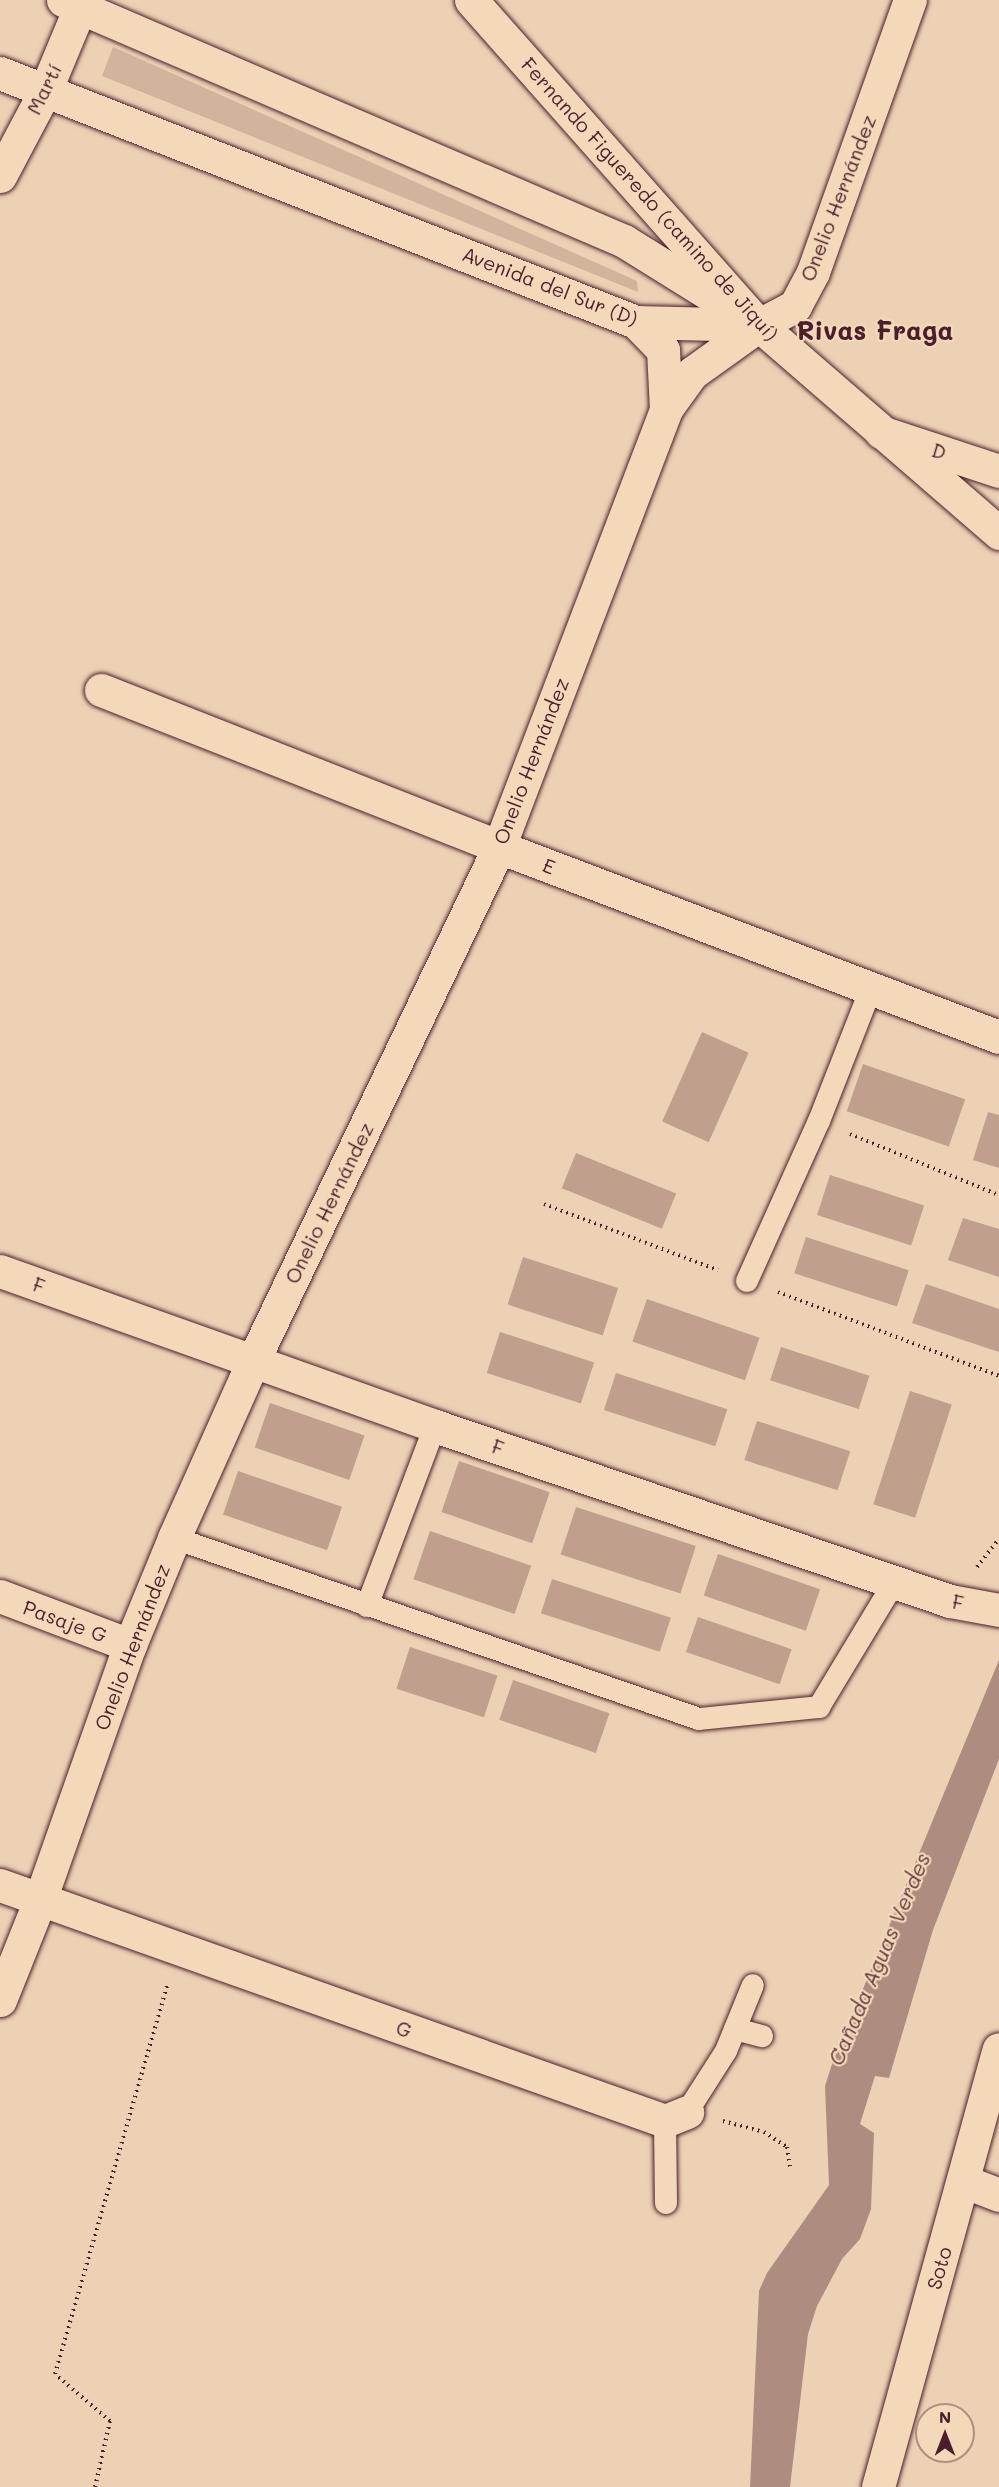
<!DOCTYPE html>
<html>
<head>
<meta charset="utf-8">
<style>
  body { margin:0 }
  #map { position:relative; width:999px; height:2487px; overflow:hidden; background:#edd1b4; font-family:Mali,sans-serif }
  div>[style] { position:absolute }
  .green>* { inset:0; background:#d2b49d }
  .water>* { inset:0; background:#ae8c80 }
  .building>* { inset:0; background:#c09f8d; transform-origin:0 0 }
  .path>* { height:4px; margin-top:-2px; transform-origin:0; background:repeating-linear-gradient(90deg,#4a1f2b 0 1.5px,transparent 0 6px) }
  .roads { filter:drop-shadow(0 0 2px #4a1f2b) drop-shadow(0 0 2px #4a1f2b) }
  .lane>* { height:22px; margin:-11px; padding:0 11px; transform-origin:11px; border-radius:11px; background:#f4d8ba }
  .street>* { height:33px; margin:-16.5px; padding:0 16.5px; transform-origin:16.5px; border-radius:16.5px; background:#f4d8ba }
  .secondary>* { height:33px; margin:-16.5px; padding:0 16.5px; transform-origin:16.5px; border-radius:16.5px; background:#f4d8ba }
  span { translate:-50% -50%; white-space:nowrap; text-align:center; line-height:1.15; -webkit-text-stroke:4.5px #f4d8ba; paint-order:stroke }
  .street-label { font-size:20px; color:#4a1f2b }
  .water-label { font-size:21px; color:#633a40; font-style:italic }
  .district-label { font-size:26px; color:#4a1f2b; font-weight:700 }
  .north { position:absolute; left:915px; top:2403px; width:60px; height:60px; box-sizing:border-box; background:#f4d8ba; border:2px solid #b08e81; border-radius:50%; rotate:0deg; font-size:16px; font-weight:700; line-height:24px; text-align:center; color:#4a1f2b }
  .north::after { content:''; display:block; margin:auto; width:21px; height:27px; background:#4a1f2b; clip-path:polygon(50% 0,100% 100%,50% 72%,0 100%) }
</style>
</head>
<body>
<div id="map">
  <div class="green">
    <i style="clip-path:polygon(113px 47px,637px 281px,638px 292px,102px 76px)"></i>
  </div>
  <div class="water">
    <i style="clip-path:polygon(999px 1660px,999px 1759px,933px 1930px,889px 2078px,875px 2076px,860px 2124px,874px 2133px,871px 2209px,860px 2239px,842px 2259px,817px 2306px,808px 2334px,790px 2487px,750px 2487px,759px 2291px,767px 2273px,829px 2185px,825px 2086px,832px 2064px)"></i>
  </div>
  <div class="building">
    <i style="left:702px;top:1032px;width:51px;height:98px;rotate:24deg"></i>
    <i style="left:863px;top:1064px;width:108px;height:50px;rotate:19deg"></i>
    <i style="clip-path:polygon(988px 1112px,999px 1115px,999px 1168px,973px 1160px)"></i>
    <i style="left:576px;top:1153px;width:108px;height:38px;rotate:22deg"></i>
    <i style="left:830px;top:1175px;width:99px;height:42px;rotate:18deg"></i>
    <i style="clip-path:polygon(963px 1218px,999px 1229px,999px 1277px,948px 1260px)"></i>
    <i style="left:806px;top:1237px;width:108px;height:38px;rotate:18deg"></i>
    <i style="left:523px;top:1257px;width:100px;height:50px;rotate:18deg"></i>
    <i style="clip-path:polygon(926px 1284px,999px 1309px,999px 1352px,912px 1323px)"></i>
    <i style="left:647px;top:1299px;width:119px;height:45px;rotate:19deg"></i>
    <i style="left:500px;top:1332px;width:99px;height:43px;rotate:18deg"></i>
    <i style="left:781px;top:1347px;width:93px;height:35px;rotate:18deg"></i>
    <i style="left:616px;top:1373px;width:117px;height:39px;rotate:18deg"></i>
    <i style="left:910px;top:1391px;width:44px;height:119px;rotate:18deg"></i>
    <i style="left:270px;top:1403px;width:100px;height:47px;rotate:19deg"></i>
    <i style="left:757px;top:1421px;width:98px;height:41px;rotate:18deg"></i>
    <i style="left:459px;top:1461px;width:96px;height:54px;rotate:19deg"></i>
    <i style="left:238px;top:1471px;width:110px;height:46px;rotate:19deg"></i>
    <i style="left:576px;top:1507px;width:126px;height:50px;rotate:18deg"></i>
    <i style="left:430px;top:1531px;width:107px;height:51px;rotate:19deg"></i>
    <i style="left:718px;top:1554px;width:108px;height:44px;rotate:19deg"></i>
    <i style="left:552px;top:1579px;width:125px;height:36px;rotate:18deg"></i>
    <i style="left:698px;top:1617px;width:99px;height:37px;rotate:19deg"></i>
    <i style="left:410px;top:1647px;width:92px;height:44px;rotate:18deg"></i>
    <i style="left:513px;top:1680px;width:102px;height:42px;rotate:19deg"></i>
  </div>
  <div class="path">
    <i style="left:850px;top:1134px;width:161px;rotate:22.3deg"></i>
    <i style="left:544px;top:1204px;width:186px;rotate:20.8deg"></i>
    <i style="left:778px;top:1292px;width:236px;rotate:20.8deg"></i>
    <i style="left:977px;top:1567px;width:36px;rotate:-52deg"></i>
    <i style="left:723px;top:2121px;width:42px;rotate:15deg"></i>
    <i style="left:764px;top:2132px;width:27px;rotate:33deg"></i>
    <i style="left:787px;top:2147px;width:20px;rotate:81deg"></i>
    <i style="left:95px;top:2487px;width:68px;rotate:-77.2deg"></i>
    <i style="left:110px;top:2421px;width:72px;rotate:-139.5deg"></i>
    <i style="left:55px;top:2374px;width:405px;rotate:-73.9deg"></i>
  </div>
  <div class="roads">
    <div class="lane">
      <i style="left:747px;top:1281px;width:175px;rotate:-65.8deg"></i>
      <i style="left:819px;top:1121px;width:143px;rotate:-68.6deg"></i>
      <i style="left:174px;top:1538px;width:555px;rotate:19.02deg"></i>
      <i style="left:699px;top:1719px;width:121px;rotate:-5.7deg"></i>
      <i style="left:819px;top:1707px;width:147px;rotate:-58.9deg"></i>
      <i style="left:367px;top:1606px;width:192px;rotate:-69.3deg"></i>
      <i style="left:735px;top:2029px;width:28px;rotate:15deg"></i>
      <i style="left:687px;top:2112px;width:72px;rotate:-57.4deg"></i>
      <i style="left:726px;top:2051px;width:71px;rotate:-67.8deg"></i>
      <i style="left:665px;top:2121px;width:82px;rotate:89.3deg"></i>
    </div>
    <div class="street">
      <i style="left:0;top:176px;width:98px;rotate:-62.1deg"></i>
      <i style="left:46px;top:89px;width:96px;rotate:-67.4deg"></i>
      <i style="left:636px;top:322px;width:39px;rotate:46deg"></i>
      <i style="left:663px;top:350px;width:59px;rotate:87.1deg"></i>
      <i style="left:881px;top:432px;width:124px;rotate:18.3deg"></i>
      <i style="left:101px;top:690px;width:428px;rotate:21.5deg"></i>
      <i style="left:499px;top:847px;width:535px;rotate:20.81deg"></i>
      <i style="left:0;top:1271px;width:462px;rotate:19.6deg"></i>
      <i style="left:435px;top:1426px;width:544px;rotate:18.77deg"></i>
      <i style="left:950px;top:1601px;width:50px;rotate:10.4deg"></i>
      <i style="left:0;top:1596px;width:139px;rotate:20.7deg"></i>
      <i style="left:0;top:1885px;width:706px;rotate:19.54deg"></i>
      <i style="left:665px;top:2121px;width:24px;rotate:-22deg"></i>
      <i style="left:0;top:2000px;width:108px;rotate:-68.2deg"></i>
      <i style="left:40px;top:1900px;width:270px;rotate:-70.6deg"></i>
      <i style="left:130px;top:1645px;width:116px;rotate:-67.6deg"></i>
      <i style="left:174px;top:1538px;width:194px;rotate:-65.9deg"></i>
      <i style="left:253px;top:1361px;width:570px;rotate:-64.42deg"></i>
      <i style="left:499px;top:847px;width:469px;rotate:-69.1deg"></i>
      <i style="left:666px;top:409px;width:44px;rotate:-54.2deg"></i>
      <i style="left:692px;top:373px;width:82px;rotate:-35.6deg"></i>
      <i style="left:963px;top:2181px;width:39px;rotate:21deg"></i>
      <i style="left:878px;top:2487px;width:454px;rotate:-74.6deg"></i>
    </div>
    <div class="secondary">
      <i style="left:63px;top:0;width:611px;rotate:23.25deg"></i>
      <i style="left:624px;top:241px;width:159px;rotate:31.9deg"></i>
      <i style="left:471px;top:0;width:434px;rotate:48.5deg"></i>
      <i style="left:759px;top:325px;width:318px;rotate:40.9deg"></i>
      <i style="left:0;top:73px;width:683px;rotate:21.38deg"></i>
      <i style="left:636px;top:322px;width:123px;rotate:1.4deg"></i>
      <i style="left:759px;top:325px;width:41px;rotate:-27.8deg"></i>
      <i style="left:795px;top:306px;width:38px;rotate:-62deg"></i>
      <i style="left:813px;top:272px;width:289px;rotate:-70.4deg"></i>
    </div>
  </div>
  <div class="street-label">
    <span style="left:44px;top:89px;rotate:-64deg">Martí</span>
    <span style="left:838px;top:198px;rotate:-69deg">Onelio Hernández</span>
    <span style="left:650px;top:199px;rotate:48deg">Fernando Figueredo (camino de Jiquí)</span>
    <span style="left:550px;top:286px;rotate:21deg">Avenida del Sur (D)</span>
    <span style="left:939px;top:451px;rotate:18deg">D</span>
    <span style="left:531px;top:761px;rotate:-69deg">Onelio Hernández</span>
    <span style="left:549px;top:866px;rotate:21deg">E</span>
    <span style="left:329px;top:1203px;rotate:-64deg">Onelio Hernández</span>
    <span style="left:39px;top:1285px;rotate:19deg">F</span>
    <span style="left:498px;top:1447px;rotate:19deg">F</span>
    <span style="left:958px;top:1602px;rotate:11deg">F</span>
    <span style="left:65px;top:1621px;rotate:20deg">Pasaje G</span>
    <span style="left:132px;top:1647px;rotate:-69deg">Onelio Hernández</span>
    <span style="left:404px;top:2029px;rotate:19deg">G</span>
    <span style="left:939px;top:2268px;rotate:-74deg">Soto</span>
  </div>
  <div class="water-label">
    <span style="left:879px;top:1959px;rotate:-67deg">Cañada Aguas Verdes</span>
  </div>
  <div class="district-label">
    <span style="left:875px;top:331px">Rivas Fraga</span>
  </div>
  <div class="north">N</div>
</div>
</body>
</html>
